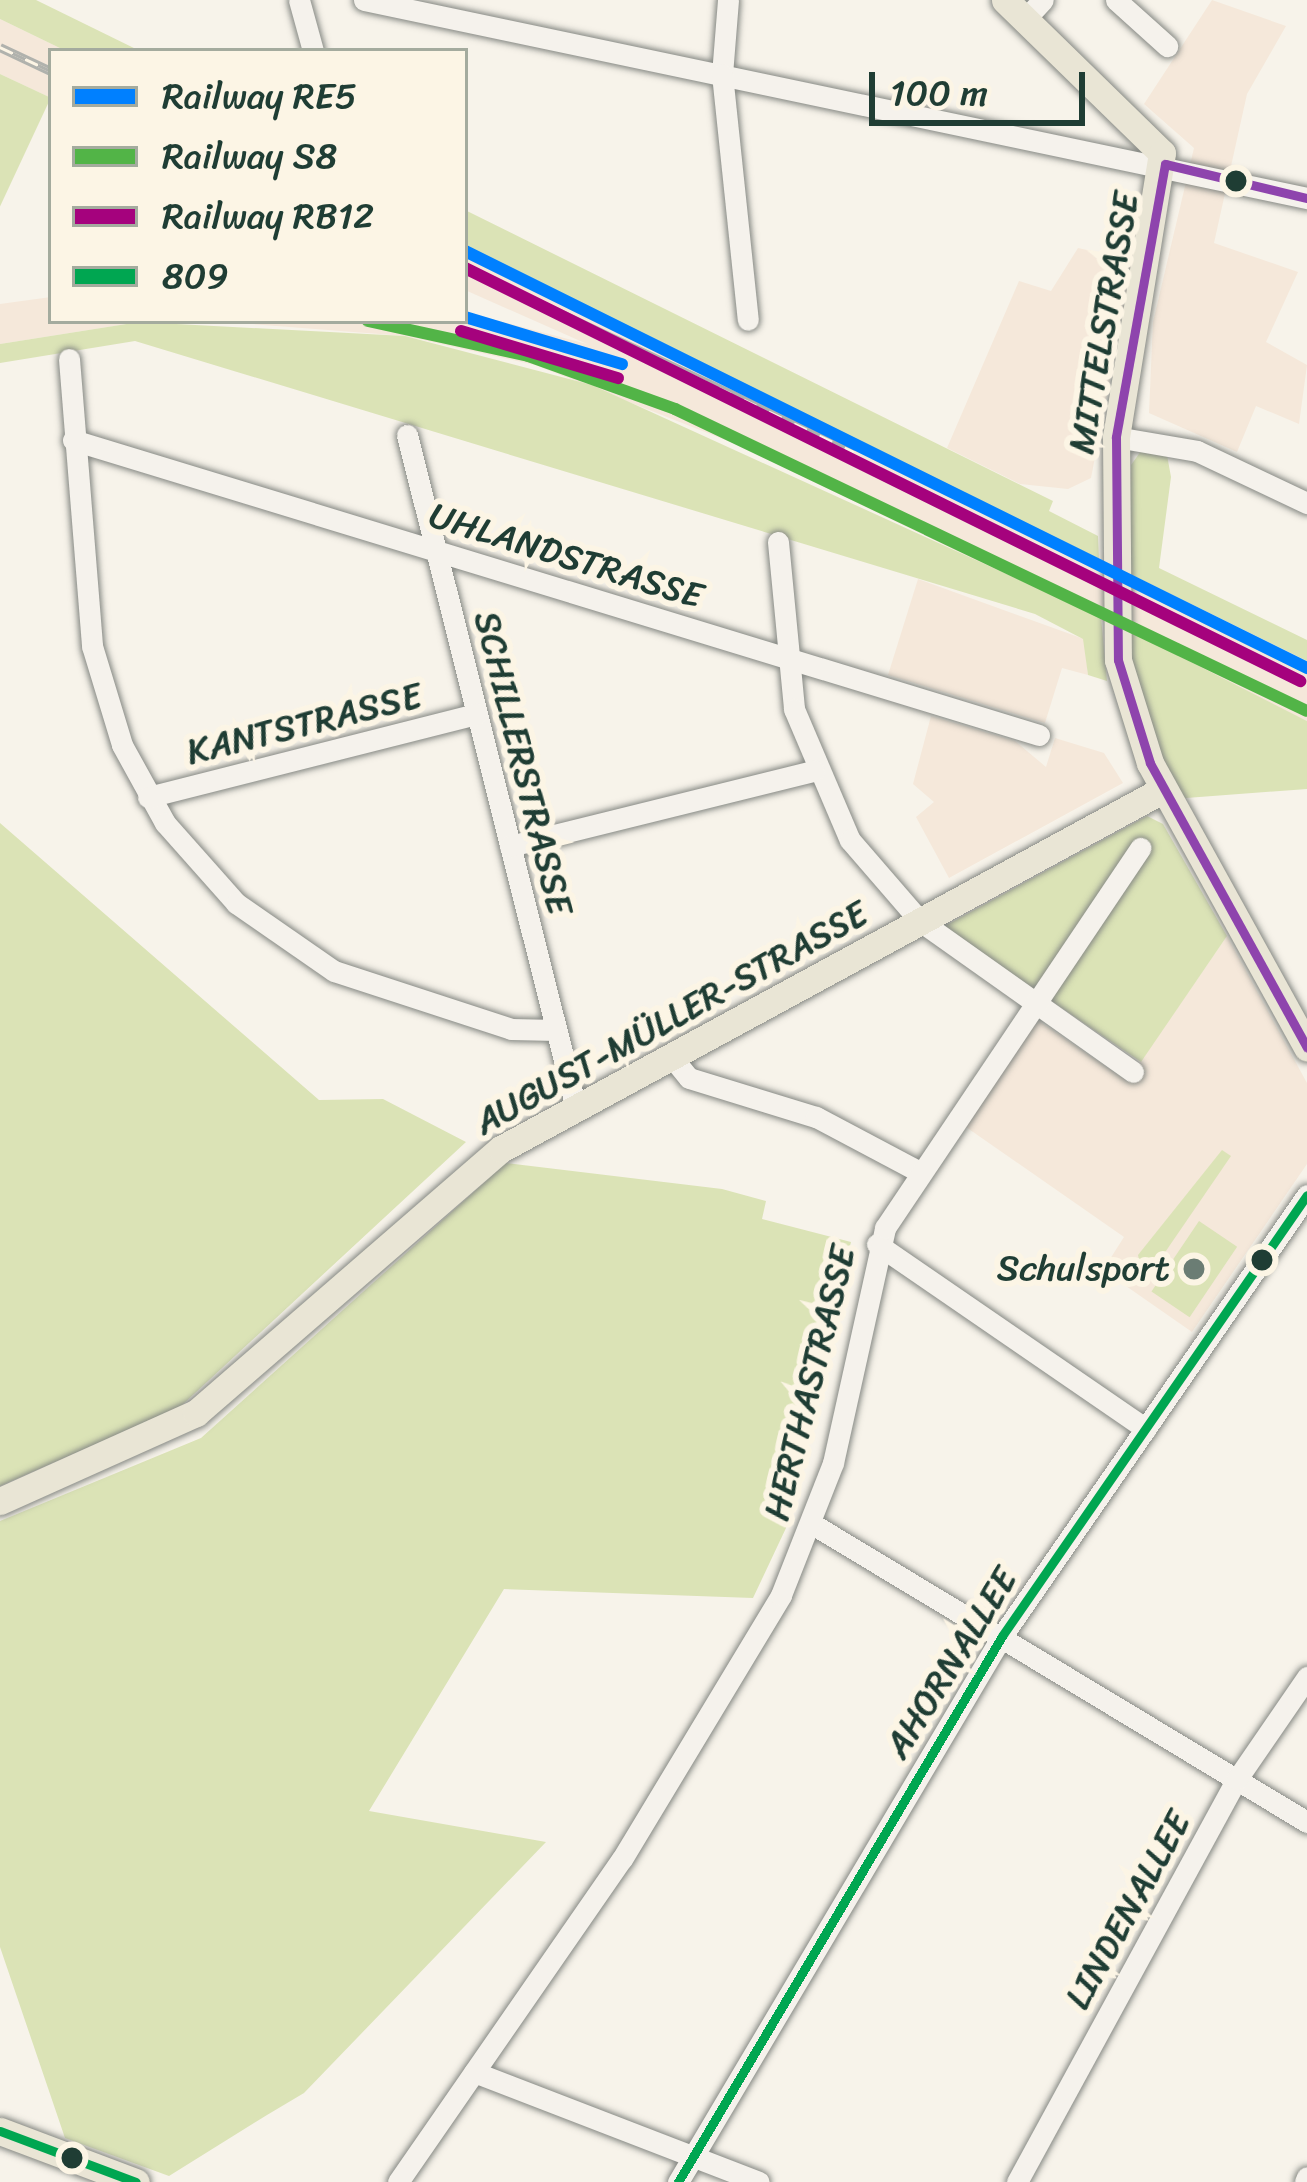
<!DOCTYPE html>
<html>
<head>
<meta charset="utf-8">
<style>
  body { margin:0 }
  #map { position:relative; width:1307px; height:2182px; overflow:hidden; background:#f7f3ea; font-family:Sriracha,sans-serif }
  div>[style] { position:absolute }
  .built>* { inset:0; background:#f5e8da }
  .green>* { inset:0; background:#dbe3b6; transform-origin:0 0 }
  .roads { filter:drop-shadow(0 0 3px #868984) drop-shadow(0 0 3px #868984) }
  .minor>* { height:21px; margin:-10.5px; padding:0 10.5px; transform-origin:10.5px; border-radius:10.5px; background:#f5f2ec }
  .major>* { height:27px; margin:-13.5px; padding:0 13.5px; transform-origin:13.5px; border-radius:13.5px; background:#e9e5d5 }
  .rail>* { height:9px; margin-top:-4.5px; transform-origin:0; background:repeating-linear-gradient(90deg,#fcf5e5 0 14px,#b0b2ad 0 28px); box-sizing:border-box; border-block:3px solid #b0b2ad }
  .bus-1>* { height:9px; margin:-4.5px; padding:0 4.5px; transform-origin:4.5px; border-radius:4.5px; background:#00a651 }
  .bus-2>* { height:9px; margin:-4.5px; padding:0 4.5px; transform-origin:4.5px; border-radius:4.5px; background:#8e44ad }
  .rail-1>* { height:12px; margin:-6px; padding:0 6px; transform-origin:6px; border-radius:6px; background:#0080ff }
  .rail-2>* { height:12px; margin:-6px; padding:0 6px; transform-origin:6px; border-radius:6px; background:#52b447 }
  .rail-3>* { height:12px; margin:-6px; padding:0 6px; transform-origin:6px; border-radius:6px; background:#a5027d }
  .dots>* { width:33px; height:33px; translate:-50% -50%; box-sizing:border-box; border:6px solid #fcf5e5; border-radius:50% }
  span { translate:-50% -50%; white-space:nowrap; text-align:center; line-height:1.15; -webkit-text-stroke:12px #fcf5e5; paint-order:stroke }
  .street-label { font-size:36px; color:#1f3d34 }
  .poi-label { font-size:36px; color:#1f3d34 }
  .right { translate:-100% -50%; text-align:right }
  .legend { position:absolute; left:48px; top:48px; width:420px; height:276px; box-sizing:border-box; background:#fcf5e5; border:3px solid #a4ab9e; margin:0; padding:15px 21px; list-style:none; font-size:36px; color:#1f3d34 }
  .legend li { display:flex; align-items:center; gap:24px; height:60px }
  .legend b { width:60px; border:3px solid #a4ab9e }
  .scale { position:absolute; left:869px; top:72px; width:216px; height:54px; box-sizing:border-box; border:6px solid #1f3d34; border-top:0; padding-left:15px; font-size:36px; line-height:42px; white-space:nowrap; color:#1f3d34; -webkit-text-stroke:9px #fcf5e5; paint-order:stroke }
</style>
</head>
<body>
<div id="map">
  <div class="built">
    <i style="clip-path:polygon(1212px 0,1286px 26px,1247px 94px,1214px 243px,1298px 272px,1266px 342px,1307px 365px,1299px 424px,1256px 406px,1237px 452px,1149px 413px,1153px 322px,1194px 148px,1144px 104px)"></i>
    <i style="clip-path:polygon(0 19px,66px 51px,51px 51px,51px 98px,0 74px)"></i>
    <i style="clip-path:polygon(465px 247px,1307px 661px,1307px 721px,738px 445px,535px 365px,405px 336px,239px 323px,139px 322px,0 344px,0 304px,51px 297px,51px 321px,465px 321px,465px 312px,587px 344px,465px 290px)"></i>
    <i style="clip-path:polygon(1078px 248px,1133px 260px,1091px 478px,1068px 489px,1020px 484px,947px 448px,1019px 281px,1051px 291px)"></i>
    <i style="clip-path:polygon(918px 579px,1084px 639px,1088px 675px,1062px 668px,1045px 723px,888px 675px)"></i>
    <i style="clip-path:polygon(931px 716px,1015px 741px,1046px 767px,1055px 738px,1104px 753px,1123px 783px,949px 878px,916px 817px,934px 802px,913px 784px)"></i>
    <i style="clip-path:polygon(1227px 936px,1307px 1083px,1307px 1164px,1192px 1332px,1103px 1270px,1124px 1237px,963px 1125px,1036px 1019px,1127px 1081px)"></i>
  </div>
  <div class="green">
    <i style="clip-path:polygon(0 0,36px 0,140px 51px,66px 51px,0 19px)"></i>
    <i style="left:0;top:74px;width:56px;height:230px;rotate:25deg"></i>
    <i style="clip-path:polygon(465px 210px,1053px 501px,1049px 511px,1098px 536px,1099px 559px,465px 247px)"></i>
    <i style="clip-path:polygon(139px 322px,405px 336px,592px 385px,1101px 617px,1107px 681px,1088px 675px,1083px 639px,1035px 614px,135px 341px,0 363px,0 344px)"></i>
    <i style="clip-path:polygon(1141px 451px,1167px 455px,1171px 477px,1159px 568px,1307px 640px,1307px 661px,1126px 572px,1131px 465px)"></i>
    <i style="clip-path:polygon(1128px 630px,1307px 721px,1307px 789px,1173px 799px,1139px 726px)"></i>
    <i style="clip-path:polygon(1147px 816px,1163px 824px,1227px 936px,1141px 1062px,943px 927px)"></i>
    <i style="clip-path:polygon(0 823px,319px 1100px,383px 1099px,466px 1142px,180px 1407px,0 1486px)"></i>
    <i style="clip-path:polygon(1222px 1150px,1231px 1156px,1144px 1283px,1138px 1255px)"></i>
    <i style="clip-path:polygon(506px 1163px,722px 1189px,766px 1201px,762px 1219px,851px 1242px,786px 1528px,753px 1598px,504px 1589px,369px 1811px,546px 1842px,304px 2093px,267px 2115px,169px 2176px,65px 2138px,0 1947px,0 1521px,201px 1438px)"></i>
    <i style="left:1199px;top:1221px;width:46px;height:85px;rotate:34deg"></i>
  </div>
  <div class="roads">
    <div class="minor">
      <i style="left:299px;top:0;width:53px;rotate:74.6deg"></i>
      <i style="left:364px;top:0;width:964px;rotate:11.86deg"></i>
      <i style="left:728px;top:0;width:74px;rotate:94.6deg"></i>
      <i style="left:722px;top:74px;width:247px;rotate:84deg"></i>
      <i style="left:1116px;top:0;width:69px;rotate:42deg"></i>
      <i style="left:1025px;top:19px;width:26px;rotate:-47deg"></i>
      <i style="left:69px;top:359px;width:288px;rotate:85.4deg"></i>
      <i style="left:92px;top:646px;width:103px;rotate:73.1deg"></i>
      <i style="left:122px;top:745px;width:89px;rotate:61.1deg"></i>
      <i style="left:165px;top:823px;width:107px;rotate:48.4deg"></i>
      <i style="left:236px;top:903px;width:119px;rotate:34.8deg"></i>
      <i style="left:334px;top:971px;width:186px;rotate:18.1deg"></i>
      <i style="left:511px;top:1029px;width:45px;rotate:1.3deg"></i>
      <i style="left:407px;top:435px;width:694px;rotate:75.9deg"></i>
      <i style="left:1116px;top:437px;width:82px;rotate:9.8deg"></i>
      <i style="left:1197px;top:451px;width:122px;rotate:25.3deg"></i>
      <i style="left:73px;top:440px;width:1010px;rotate:16.98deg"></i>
      <i style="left:778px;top:542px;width:168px;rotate:84.5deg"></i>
      <i style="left:794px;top:709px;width:142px;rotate:66.9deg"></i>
      <i style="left:850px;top:840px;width:107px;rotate:49.2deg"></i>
      <i style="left:920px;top:921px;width:261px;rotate:35.3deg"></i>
      <i style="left:148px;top:797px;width:339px;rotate:-14.2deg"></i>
      <i style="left:510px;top:846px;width:313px;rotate:-13.9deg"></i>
      <i style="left:671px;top:1056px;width:28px;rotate:51deg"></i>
      <i style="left:689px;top:1078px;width:133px;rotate:17.1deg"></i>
      <i style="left:816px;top:1117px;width:115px;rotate:27.9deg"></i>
      <i style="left:877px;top:1244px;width:326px;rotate:34.5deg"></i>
      <i style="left:814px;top:1525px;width:576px;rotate:31.07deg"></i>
      <i style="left:474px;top:2072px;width:305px;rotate:21.1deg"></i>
      <i style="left:398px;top:2182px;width:393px;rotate:-55.3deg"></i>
      <i style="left:622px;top:1859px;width:308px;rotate:-58.9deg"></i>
      <i style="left:781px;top:1595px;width:142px;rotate:-68.5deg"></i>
      <i style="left:833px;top:1463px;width:241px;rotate:-77.5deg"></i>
      <i style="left:885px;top:1228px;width:458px;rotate:-56.1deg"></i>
      <i style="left:678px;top:2182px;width:635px;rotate:-59.31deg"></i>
      <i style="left:1002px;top:1636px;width:536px;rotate:-55.33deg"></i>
      <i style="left:1017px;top:2182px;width:459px;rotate:-61.4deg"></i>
      <i style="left:1237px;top:1779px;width:124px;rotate:-55.5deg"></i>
      <i style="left:1305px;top:2182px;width:5px;rotate:-68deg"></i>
    </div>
    <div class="major">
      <i style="left:1005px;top:0;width:219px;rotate:44.3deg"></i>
      <i style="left:1162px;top:153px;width:288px;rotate:99.2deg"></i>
      <i style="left:1116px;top:437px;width:223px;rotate:89.5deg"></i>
      <i style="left:1118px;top:660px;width:108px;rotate:72.7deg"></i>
      <i style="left:1150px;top:763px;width:325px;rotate:61.1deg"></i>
      <i style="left:0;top:1501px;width:215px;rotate:-24.2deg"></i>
      <i style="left:196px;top:1413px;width:403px;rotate:-40.9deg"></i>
      <i style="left:501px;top:1149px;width:754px;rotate:-28.5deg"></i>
      <i style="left:0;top:2131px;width:145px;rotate:20.6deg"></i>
    </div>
  </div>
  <div class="rail">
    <i style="left:0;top:47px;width:56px;rotate:25.2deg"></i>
    <i style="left:465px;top:268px;width:430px;rotate:25.3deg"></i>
  </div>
  <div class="bus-1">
    <i style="left:0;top:2131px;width:145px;rotate:20.6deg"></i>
    <i style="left:678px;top:2182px;width:635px;rotate:-59.31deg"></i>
    <i style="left:1002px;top:1636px;width:536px;rotate:-55.33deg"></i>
  </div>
  <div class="bus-2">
    <i style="left:1165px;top:164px;width:277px;rotate:100.2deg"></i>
    <i style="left:1116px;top:437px;width:223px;rotate:89.5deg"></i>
    <i style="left:1118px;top:660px;width:108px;rotate:72.7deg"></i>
    <i style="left:1150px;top:763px;width:325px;rotate:61.1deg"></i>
    <i style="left:1165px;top:164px;width:146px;rotate:13.5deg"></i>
  </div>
  <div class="rail-1">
    <i style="left:465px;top:251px;width:940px;rotate:26.35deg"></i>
    <i style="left:465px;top:317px;width:164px;rotate:16.7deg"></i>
  </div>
  <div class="rail-2">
    <i style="left:368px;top:321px;width:164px;rotate:12.3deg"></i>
    <i style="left:528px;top:356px;width:156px;rotate:19.8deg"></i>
    <i style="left:675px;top:409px;width:700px;rotate:25.54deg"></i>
  </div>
  <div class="rail-3">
    <i style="left:465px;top:268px;width:932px;rotate:26.32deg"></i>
    <i style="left:461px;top:331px;width:164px;rotate:16.7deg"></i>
  </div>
  <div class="dots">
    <i style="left:1236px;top:181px;background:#1f3d34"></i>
    <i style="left:1262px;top:1260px;background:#1f3d34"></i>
    <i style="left:1194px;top:1269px;background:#6b7d74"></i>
    <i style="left:72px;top:2158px;background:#1f3d34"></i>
  </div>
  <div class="street-label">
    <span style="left:1104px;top:323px;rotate:-80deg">MITTELSTRASSE</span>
    <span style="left:566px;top:556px;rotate:17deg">UHLANDSTRASSE</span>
    <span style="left:304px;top:724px;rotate:-14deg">KANTSTRASSE</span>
    <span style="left:523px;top:763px;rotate:76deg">SCHILLERSTRASSE</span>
    <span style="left:671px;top:1018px;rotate:-29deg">AUGUST-MÜLLER-STRASSE</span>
    <span style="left:810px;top:1383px;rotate:-76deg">HERTHASTRASSE</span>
    <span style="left:951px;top:1663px;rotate:-58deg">AHORNALLEE</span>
    <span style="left:1128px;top:1910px;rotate:-61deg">LINDENALLEE</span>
  </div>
  <div class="poi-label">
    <span class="right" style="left:1170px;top:1269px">Schulsport</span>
  </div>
  <ul class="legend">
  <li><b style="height:15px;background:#0080ff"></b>Railway RE5</li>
  <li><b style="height:15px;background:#52b447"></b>Railway S8</li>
  <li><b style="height:15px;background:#a5027d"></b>Railway RB12</li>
  <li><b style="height:15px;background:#00a651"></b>809</li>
  </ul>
  <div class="scale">100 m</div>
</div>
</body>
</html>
